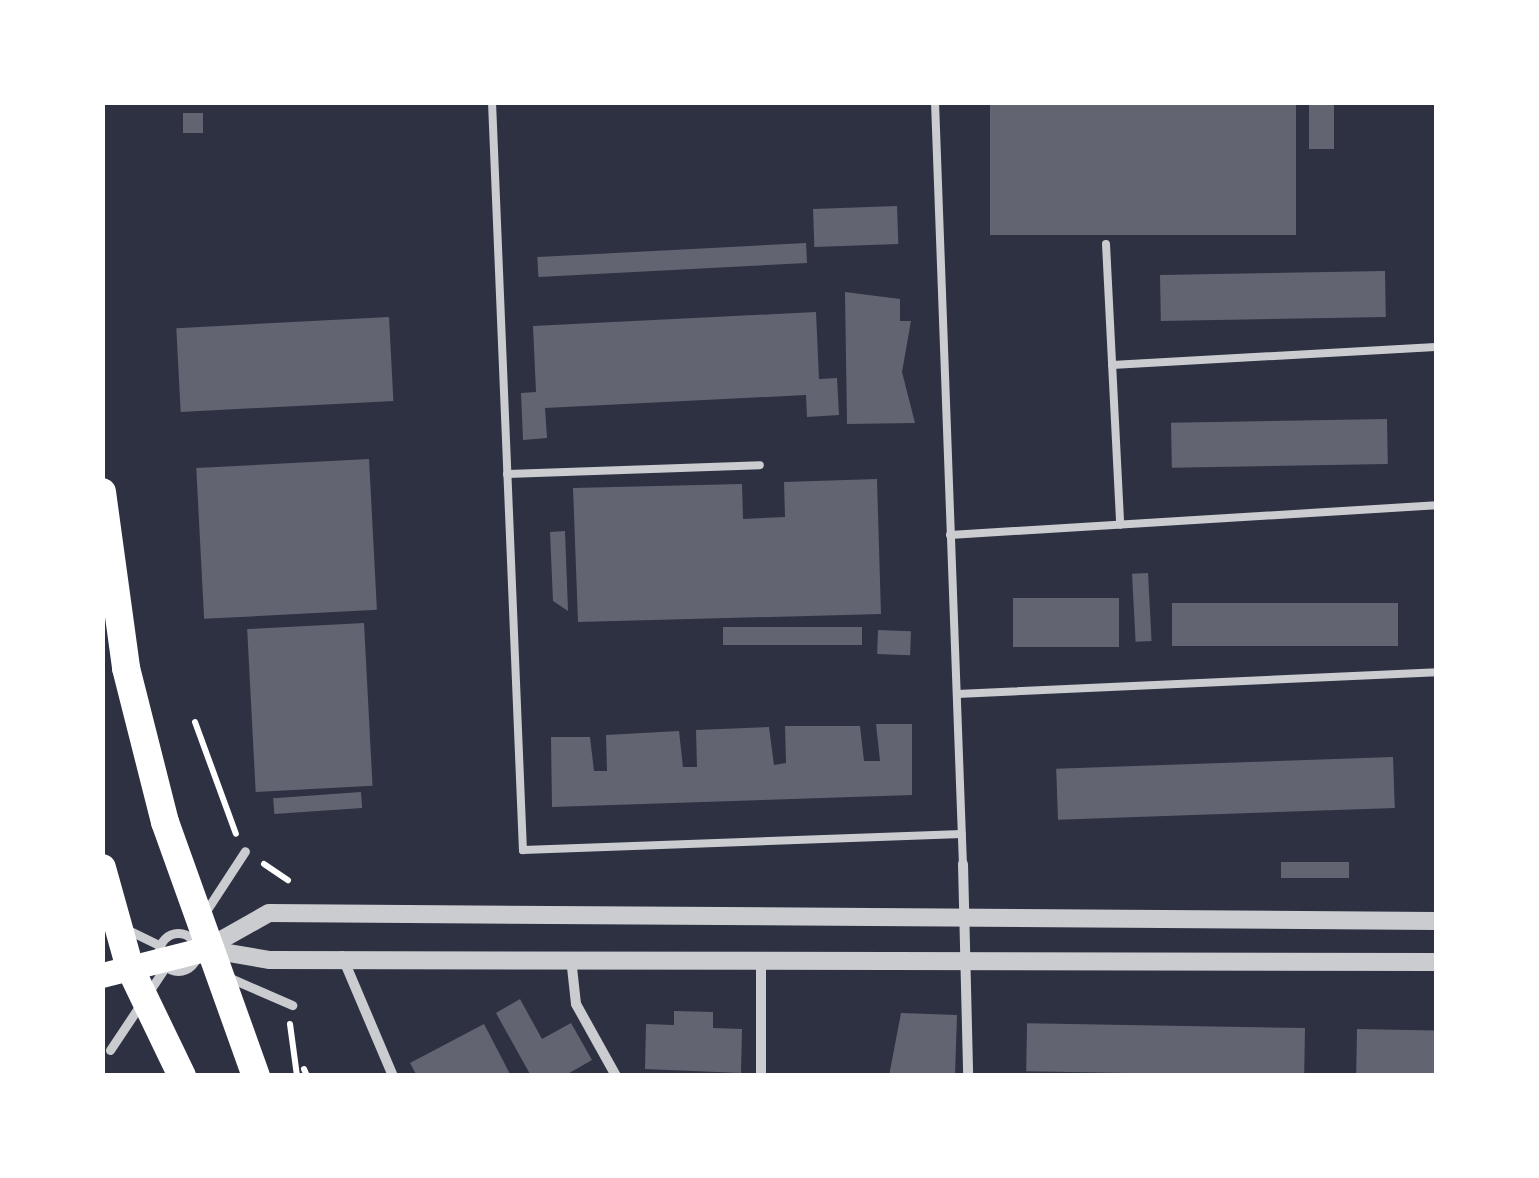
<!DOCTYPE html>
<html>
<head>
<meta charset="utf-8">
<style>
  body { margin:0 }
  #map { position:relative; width:1539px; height:1178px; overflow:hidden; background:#2d3142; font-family:Manrope,sans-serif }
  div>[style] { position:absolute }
  .building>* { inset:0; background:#626471; transform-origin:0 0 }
  .path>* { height:6px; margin:-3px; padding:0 3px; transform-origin:3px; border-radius:3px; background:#fff }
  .service>* { height:8px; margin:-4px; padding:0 4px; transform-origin:4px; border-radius:4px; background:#caccd0 }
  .pedestrian>* { height:9px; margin:-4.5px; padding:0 4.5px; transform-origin:4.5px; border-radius:4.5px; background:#caccd0 }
  .pedestrian>.ring { margin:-4.5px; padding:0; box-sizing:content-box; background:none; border:9px solid #caccd0; border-radius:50% }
  .minor>* { height:10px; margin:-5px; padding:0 5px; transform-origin:5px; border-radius:5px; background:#caccd0 }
  .tertiary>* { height:18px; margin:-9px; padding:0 9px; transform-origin:9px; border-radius:9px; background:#caccd0 }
  .primary>* { height:25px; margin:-12.5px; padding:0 12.5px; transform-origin:12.5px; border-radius:12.5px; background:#fff }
  .trunk>* { height:28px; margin:-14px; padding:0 14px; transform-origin:14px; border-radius:14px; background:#fff }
  span { translate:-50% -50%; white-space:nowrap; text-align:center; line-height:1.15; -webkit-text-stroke:9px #fff; paint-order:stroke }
  .frame { position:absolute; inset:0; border:105px solid #fff; pointer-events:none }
</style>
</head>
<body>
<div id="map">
  <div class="building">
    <i style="left:990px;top:102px;width:306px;height:133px"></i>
    <i style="left:1309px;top:102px;width:25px;height:47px"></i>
    <i style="left:183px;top:113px;width:20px;height:20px"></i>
    <i style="left:897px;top:206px;width:38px;height:84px;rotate:88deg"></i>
    <i style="left:806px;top:243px;width:20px;height:269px;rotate:87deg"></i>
    <i style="left:1385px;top:271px;width:46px;height:225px;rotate:89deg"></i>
    <i style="clip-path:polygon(845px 292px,900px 299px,900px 321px,911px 321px,902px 372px,915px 423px,847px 424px)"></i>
    <i style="clip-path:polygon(816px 312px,819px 379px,837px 378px,839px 415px,807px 417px,806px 395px,545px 408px,547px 438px,523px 440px,521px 393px,536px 392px,533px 326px)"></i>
    <i style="left:389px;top:317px;width:84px;height:213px;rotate:87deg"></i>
    <i style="left:1387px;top:419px;width:45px;height:216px;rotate:89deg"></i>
    <i style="left:369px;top:459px;width:151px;height:173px;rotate:87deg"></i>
    <i style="clip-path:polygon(877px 479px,881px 614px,578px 622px,573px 488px,742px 484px,743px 519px,785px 517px,784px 482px)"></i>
    <i style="clip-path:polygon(565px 531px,568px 611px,553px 601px,550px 532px)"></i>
    <i style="left:1148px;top:573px;width:68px;height:16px;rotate:87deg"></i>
    <i style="left:1119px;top:598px;width:49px;height:106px;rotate:90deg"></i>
    <i style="left:1398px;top:603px;width:43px;height:226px;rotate:90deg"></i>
    <i style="left:364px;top:623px;width:163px;height:117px;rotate:87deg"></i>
    <i style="left:862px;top:627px;width:18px;height:139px;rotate:90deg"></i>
    <i style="left:878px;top:630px;width:33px;height:24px;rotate:2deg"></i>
    <i style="clip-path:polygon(876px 724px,912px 724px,912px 795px,552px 807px,551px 737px,590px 737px,594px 771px,607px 771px,606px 735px,679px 731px,683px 767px,697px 767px,696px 730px,769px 727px,774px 765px,786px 763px,785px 726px,860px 726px,864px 761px,880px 761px)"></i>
    <i style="left:1393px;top:757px;width:51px;height:337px;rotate:88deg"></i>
    <i style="left:361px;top:792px;width:16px;height:88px;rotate:86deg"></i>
    <i style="left:1349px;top:862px;width:16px;height:68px;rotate:90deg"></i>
    <i style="clip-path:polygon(520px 999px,542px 1039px,571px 1023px,592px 1060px,564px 1076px,531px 1076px,496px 1013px)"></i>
    <i style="clip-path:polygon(674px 1011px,713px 1012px,713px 1028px,742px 1029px,741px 1073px,645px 1069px,646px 1024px,674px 1025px)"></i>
    <i style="clip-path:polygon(901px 1013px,957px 1015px,955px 1076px,889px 1076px)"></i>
    <i style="clip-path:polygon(484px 1024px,511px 1076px,417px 1076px,410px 1063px)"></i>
    <i style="left:1305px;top:1028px;width:48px;height:278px;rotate:91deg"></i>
    <i style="left:1357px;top:1029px;width:79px;height:47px;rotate:1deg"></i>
  </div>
  <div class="path">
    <i style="left:195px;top:722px;width:119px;rotate:69.9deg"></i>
    <i style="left:264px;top:864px;width:29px;rotate:34deg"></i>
    <i style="left:290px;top:1024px;width:52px;rotate:82.3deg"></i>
    <i style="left:304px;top:1069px;width:8px;rotate:67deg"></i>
  </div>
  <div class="service">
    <i style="left:492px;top:102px;width:749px;rotate:87.63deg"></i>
    <i style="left:523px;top:850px;width:439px;rotate:-2.1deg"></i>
    <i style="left:935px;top:102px;width:763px;rotate:87.9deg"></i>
    <i style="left:1106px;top:244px;width:281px;rotate:87.1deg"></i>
    <i style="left:1112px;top:365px;width:324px;rotate:-3.2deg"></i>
    <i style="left:507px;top:474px;width:253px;rotate:-2deg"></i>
    <i style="left:950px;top:535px;width:487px;rotate:-3.5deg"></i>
    <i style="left:957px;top:694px;width:480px;rotate:-2.6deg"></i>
  </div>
  <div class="pedestrian">
    <i style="left:204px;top:914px;width:75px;rotate:-56.9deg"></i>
    <i style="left:126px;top:929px;width:37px;rotate:26deg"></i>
    <i class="ring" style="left:159px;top:933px;width:29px;height:29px"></i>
    <i style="left:230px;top:978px;width:68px;rotate:23.5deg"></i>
    <i style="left:110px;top:1050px;width:101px;rotate:-56.3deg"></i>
  </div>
  <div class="minor">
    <i style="left:963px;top:864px;width:212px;rotate:88.6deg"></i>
    <i style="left:342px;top:956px;width:130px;rotate:67deg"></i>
    <i style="left:571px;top:958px;width:46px;rotate:83.8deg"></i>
    <i style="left:576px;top:1004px;width:82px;rotate:60.9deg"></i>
    <i style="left:761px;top:960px;width:116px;rotate:90deg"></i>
  </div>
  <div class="tertiary">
    <i style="left:205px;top:949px;width:73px;rotate:-29.4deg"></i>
    <i style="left:269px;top:913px;width:1167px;rotate:0.39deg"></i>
    <i style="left:205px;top:949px;width:66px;rotate:9.6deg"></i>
    <i style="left:270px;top:960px;width:1166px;rotate:0.1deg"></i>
  </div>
  <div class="primary">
    <i style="left:102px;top:975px;width:106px;rotate:-14.2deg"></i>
  </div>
  <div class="trunk">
    <i style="left:102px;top:492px;width:178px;rotate:82.2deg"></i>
    <i style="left:126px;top:668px;width:159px;rotate:75.8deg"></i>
    <i style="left:165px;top:822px;width:270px;rotate:70.3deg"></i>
    <i style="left:102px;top:868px;width:104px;rotate:74.4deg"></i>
    <i style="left:130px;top:968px;width:120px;rotate:64.3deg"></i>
  </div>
  <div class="frame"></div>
</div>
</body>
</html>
